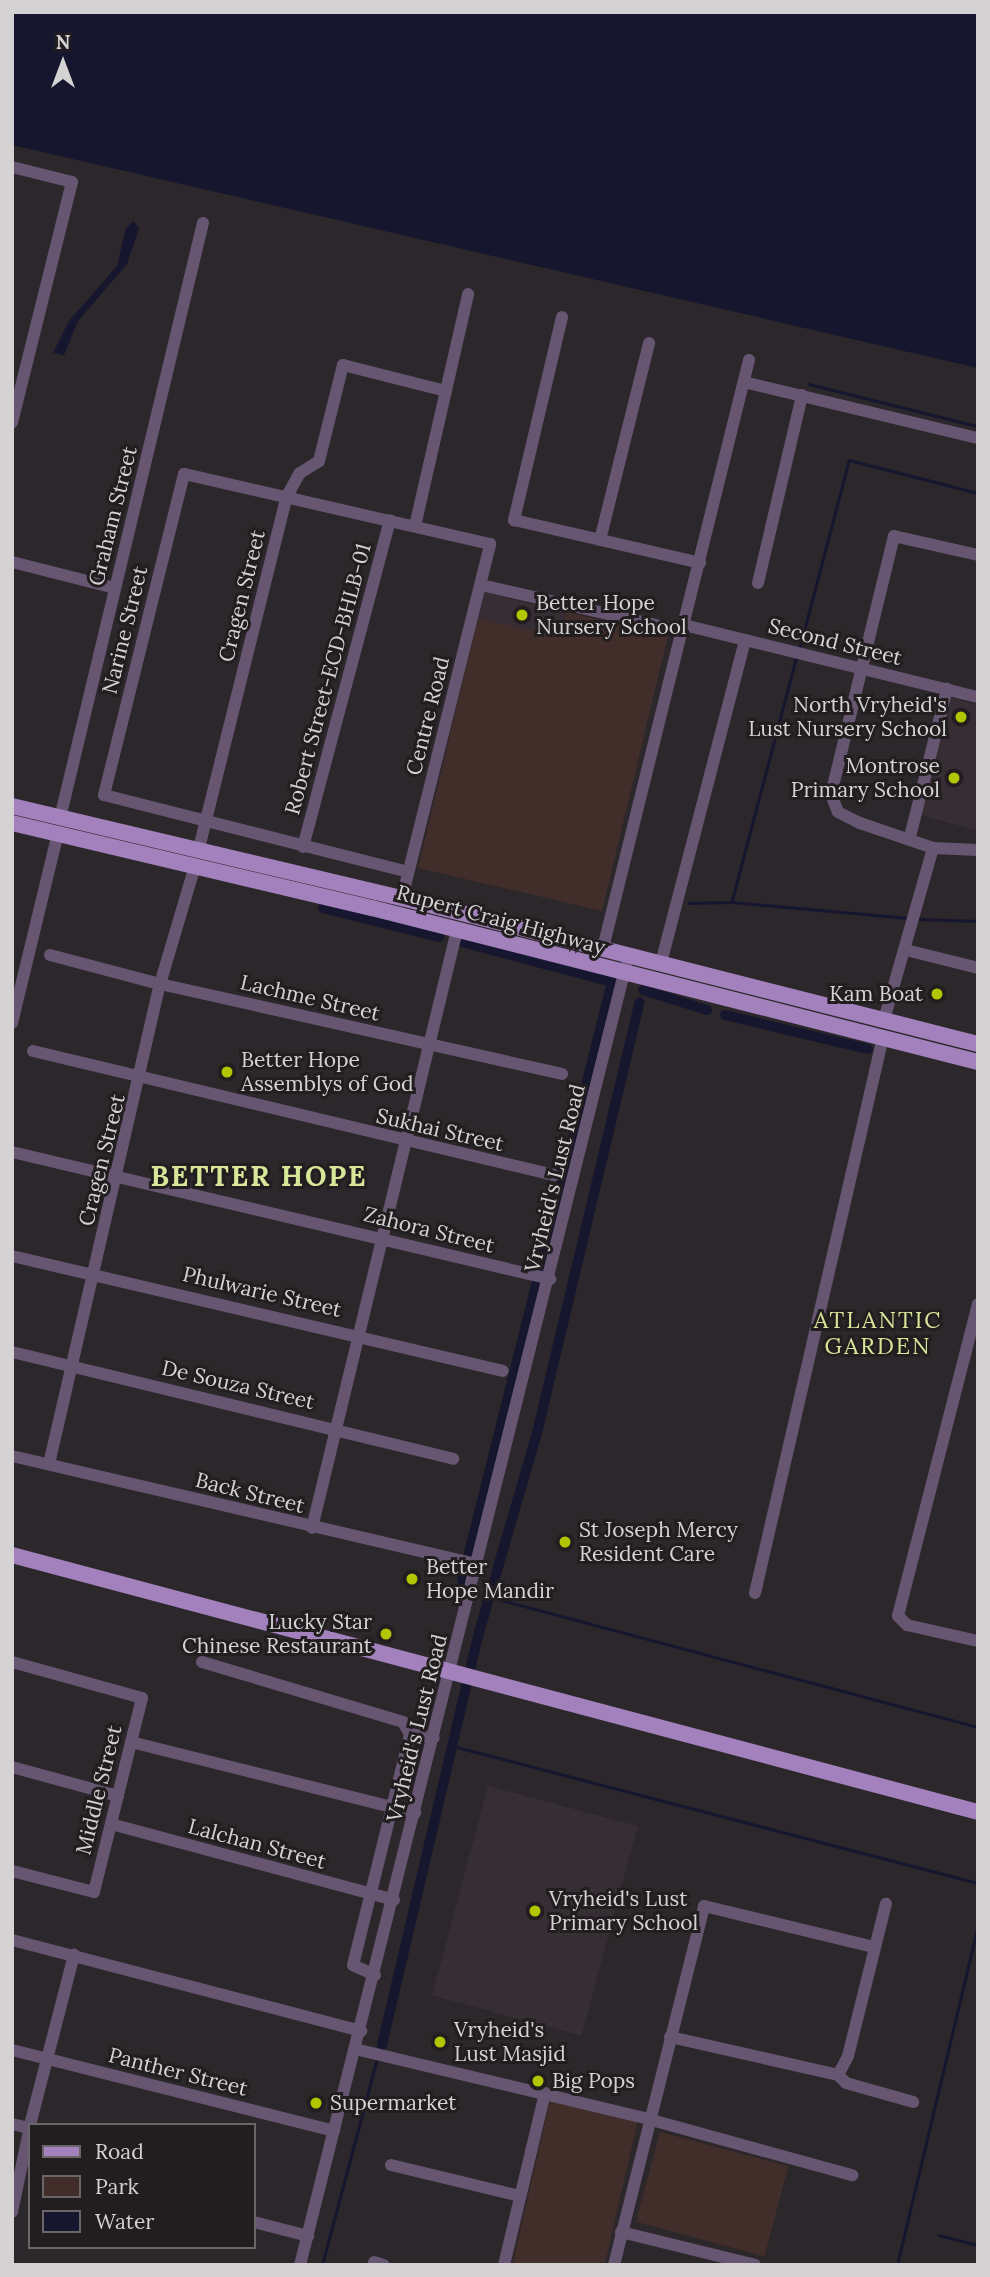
<!DOCTYPE html>
<html>
<head>
<meta charset="utf-8">
<style>
  body { margin:0 }
  #map { position:relative; width:990px; height:2277px; overflow:hidden; background:#2b272a; font-family:Lora,serif }
  div>[style] { position:absolute }
  .built>* { inset:0; background:#372d34; transform-origin:0 0 }
  .green>* { inset:0; background:#412d29; transform-origin:0 0 }
  .water>* { inset:0; background:#16162f }
  .stream>* { height:2.5px; margin:-1.25px; padding:0 1.25px; transform-origin:1.25px; border-radius:1.25px; background:#16162f }
  .canal>* { height:10px; margin:-5px; padding:0 5px; transform-origin:5px; border-radius:5px; background:#16162f }
  .minor>* { height:12px; margin:-6px; padding:0 6px; transform-origin:6px; border-radius:6px; background:#665672 }
  .major>* { height:16px; margin:-8px; padding:0 8px; transform-origin:8px; border-radius:8px; background:#a281bc }
  .dots>* { width:19px; height:19px; translate:-50% -50%; box-sizing:border-box; border:4px solid #221e20; border-radius:50% }
  span { translate:-50% -50%; white-space:nowrap; text-align:center; line-height:1.15; -webkit-text-stroke:6px #221e20; paint-order:stroke }
  .street-label { font-size:21px; color:#d5d2d4 }
  .poi-label { font-size:21px; color:#d5d2d4 }
  .left { translate:0 -50%; text-align:left }
  .right { translate:-100% -50%; text-align:right }
  .neighbourhood-label { font-size:23px; color:#d8e699; letter-spacing:2px }
  .district-label { font-size:28px; color:#d8e699; font-weight:700; letter-spacing:2px }
  .frame { position:absolute; inset:0; border:14px solid #d5d2d4; pointer-events:none }
  .legend { position:absolute; left:28px; top:2123px; width:228px; height:126px; box-sizing:border-box; background:#221e20; border:2px solid #6a6668; margin:0; padding:9px 12px; list-style:none; font-size:21px; color:#d5d2d4 }
  .legend li { display:flex; align-items:center; gap:14px; height:35px }
  .legend b { width:35px; border:2px solid #6a6668 }
  .north { position:absolute; left:28px; top:28px; width:70px; height:70px; -webkit-text-stroke:5px #221e20; paint-order:stroke; rotate:0deg; font-size:19px; font-weight:700; line-height:28px; text-align:center; color:#d5d2d4 }
  .north::after { content:''; display:block; margin:auto; width:24px; height:32px; background:#d5d2d4; clip-path:polygon(50% 0,100% 100%,50% 72%,0 100%) }
</style>
</head>
<body>
<div id="map">
  <div class="built">
    <i style="left:484px;top:592px;width:84px;height:27px;rotate:14deg"></i>
    <i style="clip-path:polygon(949px 697px,978px 705px,978px 831px,921px 815px)"></i>
    <i style="left:488px;top:1786px;width:155px;height:217px;rotate:15deg"></i>
  </div>
  <div class="green">
    <i style="clip-path:polygon(566px 612px,668px 636px,602px 911px,418px 868px,478px 618px,559px 637px)"></i>
    <i style="left:550px;top:2101px;width:90px;height:169px;rotate:13deg"></i>
    <i style="left:660px;top:2132px;width:133px;height:93px;rotate:15deg"></i>
  </div>
  <div class="water">
    <i style="clip-path:polygon(12px 12px,978px 12px,978px 368px,12px 145px)"></i>
    <i style="clip-path:polygon(134px 221px,139px 229px,127px 264px,78px 321px,64px 355px,53px 353px,69px 321px,117px 266px,126px 228px)"></i>
  </div>
  <div class="stream">
    <i style="left:809px;top:384px;width:174px;rotate:14deg"></i>
    <i style="left:799px;top:650px;width:196px;rotate:-75.3deg"></i>
    <i style="left:849px;top:460px;width:133px;rotate:14.3deg"></i>
    <i style="left:797px;top:656px;width:254px;rotate:104.8deg"></i>
    <i style="left:732px;top:902px;width:177px;rotate:5.2deg"></i>
    <i style="left:689px;top:903px;width:43px;rotate:-1.3deg"></i>
    <i style="left:918px;top:919px;width:60px;rotate:1.9deg"></i>
    <i style="left:490px;top:1597px;width:505px;rotate:14.92deg"></i>
    <i style="left:453px;top:1746px;width:543px;rotate:14.63deg"></i>
    <i style="left:939px;top:2235px;width:40px;rotate:14.4deg"></i>
    <i style="left:322px;top:2265px;width:213px;rotate:-75.1deg"></i>
    <i style="left:897px;top:2265px;width:349px;rotate:-76.6deg"></i>
  </div>
  <div class="canal">
    <i style="left:323px;top:908px;width:120px;rotate:14deg"></i>
    <i style="left:462px;top:942px;width:155px;rotate:14.9deg"></i>
    <i style="left:612px;top:982px;width:617px;rotate:104.06deg"></i>
    <i style="left:643px;top:990px;width:67px;rotate:17.4deg"></i>
    <i style="left:725px;top:1015px;width:147px;rotate:13.4deg"></i>
    <i style="left:382px;top:2045px;width:420px;rotate:-76.8deg"></i>
    <i style="left:478px;top:1636px;width:207px;rotate:-73.8deg"></i>
    <i style="left:536px;top:1437px;width:447px;rotate:-76.6deg"></i>
  </div>
  <div class="minor">
    <i style="left:12px;top:167px;width:62px;rotate:14deg"></i>
    <i style="left:72px;top:182px;width:248px;rotate:104deg"></i>
    <i style="left:562px;top:317px;width:209px;rotate:103.3deg"></i>
    <i style="left:514px;top:520px;width:191px;rotate:13deg"></i>
    <i style="left:744px;top:382px;width:241px;rotate:13.5deg"></i>
    <i style="left:415px;top:526px;width:238px;rotate:-77.1deg"></i>
    <i style="left:600px;top:540px;width:203px;rotate:-76deg"></i>
    <i style="left:978px;top:555px;width:86px;rotate:-167.3deg"></i>
    <i style="left:894px;top:536px;width:266px;rotate:103.7deg"></i>
    <i style="left:831px;top:794px;width:19px;rotate:69deg"></i>
    <i style="left:838px;top:812px;width:25px;rotate:27deg"></i>
    <i style="left:860px;top:823px;width:77px;rotate:18.9deg"></i>
    <i style="left:933px;top:848px;width:45px;rotate:2.5deg"></i>
    <i style="left:12px;top:562px;width:106px;rotate:14.2deg"></i>
    <i style="left:758px;top:583px;width:193px;rotate:-76.8deg"></i>
    <i style="left:481px;top:585px;width:206px;rotate:12.9deg"></i>
    <i style="left:684px;top:625px;width:303px;rotate:13.8deg"></i>
    <i style="left:60px;top:818px;width:612px;rotate:-76.49deg"></i>
    <i style="left:910px;top:837px;width:153px;rotate:-76deg"></i>
    <i style="left:303px;top:847px;width:338px;rotate:-75.1deg"></i>
    <i style="left:199px;top:848px;width:363px;rotate:-76deg"></i>
    <i style="left:287px;top:496px;width:26px;rotate:-61deg"></i>
    <i style="left:300px;top:473px;width:22px;rotate:-32deg"></i>
    <i style="left:319px;top:461px;width:99px;rotate:-76deg"></i>
    <i style="left:343px;top:365px;width:106px;rotate:14.2deg"></i>
    <i style="left:402px;top:898px;width:365px;rotate:-76deg"></i>
    <i style="left:490px;top:544px;width:314px;rotate:-167.1deg"></i>
    <i style="left:184px;top:474px;width:331px;rotate:104deg"></i>
    <i style="left:104px;top:795px;width:310px;rotate:14.2deg"></i>
    <i style="left:603px;top:948px;width:606px;rotate:-76.06deg"></i>
    <i style="left:906px;top:950px;width:74px;rotate:14deg"></i>
    <i style="left:50px;top:955px;width:114px;rotate:14.8deg"></i>
    <i style="left:160px;top:984px;width:412px;rotate:12.6deg"></i>
    <i style="left:661px;top:963px;width:334px;rotate:-75.4deg"></i>
    <i style="left:884px;top:1020px;width:179px;rotate:-74.1deg"></i>
    <i style="left:12px;top:1023px;width:195px;rotate:-76.4deg"></i>
    <i style="left:33px;top:1051px;width:536px;rotate:13.39deg"></i>
    <i style="left:12px;top:1152px;width:553px;rotate:13.28deg"></i>
    <i style="left:12px;top:1256px;width:504px;rotate:13.18deg"></i>
    <i style="left:978px;top:1304px;width:322px;rotate:104.4deg"></i>
    <i style="left:898px;top:1616px;width:13px;rotate:45deg"></i>
    <i style="left:907px;top:1625px;width:73px;rotate:12.7deg"></i>
    <i style="left:12px;top:1352px;width:454px;rotate:13.6deg"></i>
    <i style="left:12px;top:1456px;width:480px;rotate:13.1deg"></i>
    <i style="left:49px;top:1464px;width:493px;rotate:-77deg"></i>
    <i style="left:160px;top:984px;width:123px;rotate:-73.5deg"></i>
    <i style="left:312px;top:1528px;width:615px;rotate:-76.37deg"></i>
    <i style="left:755px;top:1593px;width:571px;rotate:-77.04deg"></i>
    <i style="left:12px;top:1662px;width:135px;rotate:15.5deg"></i>
    <i style="left:142px;top:1698px;width:200px;rotate:103.9deg"></i>
    <i style="left:94px;top:1892px;width:85px;rotate:-165.6deg"></i>
    <i style="left:202px;top:1662px;width:210px;rotate:16.6deg"></i>
    <i style="left:403px;top:1722px;width:14px;rotate:60deg"></i>
    <i style="left:410px;top:1734px;width:24px;rotate:9deg"></i>
    <i style="left:131px;top:1742px;width:293px;rotate:14deg"></i>
    <i style="left:12px;top:1767px;width:110px;rotate:15.3deg"></i>
    <i style="left:111px;top:1824px;width:293px;rotate:15deg"></i>
    <i style="left:12px;top:1940px;width:361px;rotate:14.6deg"></i>
    <i style="left:375px;top:1975px;width:24px;rotate:-156deg"></i>
    <i style="left:353px;top:1965px;width:238px;rotate:-76.1deg"></i>
    <i style="left:670px;top:2037px;width:172px;rotate:12.7deg"></i>
    <i style="left:838px;top:2075px;width:11px;rotate:45deg"></i>
    <i style="left:846px;top:2083px;width:70px;rotate:15.8deg"></i>
    <i style="left:355px;top:2049px;width:301px;rotate:13.4deg"></i>
    <i style="left:648px;top:2119px;width:212px;rotate:15.4deg"></i>
    <i style="left:12px;top:2050px;width:332px;rotate:14.1deg"></i>
    <i style="left:838px;top:2075px;width:21px;rotate:-62deg"></i>
    <i style="left:848px;top:2056px;width:157px;rotate:-76deg"></i>
    <i style="left:12px;top:2124px;width:17px;rotate:13deg"></i>
    <i style="left:30px;top:2125px;width:176px;rotate:-75.5deg"></i>
    <i style="left:391px;top:2165px;width:133px;rotate:13.5deg"></i>
    <i style="left:12px;top:2212px;width:88px;rotate:-78.2deg"></i>
    <i style="left:254px;top:2222px;width:56px;rotate:14.5deg"></i>
    <i style="left:621px;top:2232px;width:138px;rotate:13.8deg"></i>
    <i style="left:374px;top:2262px;width:10px;rotate:17deg"></i>
    <i style="left:300px;top:2265px;width:1340px;rotate:-75.92deg"></i>
    <i style="left:504px;top:2265px;width:177px;rotate:-76.6deg"></i>
    <i style="left:614px;top:2265px;width:370px;rotate:-75.9deg"></i>
    <i style="left:704px;top:1906px;width:174px;rotate:13.6deg"></i>
  </div>
  <div class="major">
    <i style="left:12px;top:806px;width:401px;rotate:13.3deg"></i>
    <i style="left:402px;top:898px;width:594px;rotate:14.22deg"></i>
    <i style="left:12px;top:823px;width:370px;rotate:13.3deg"></i>
    <i style="left:372px;top:908px;width:625px;rotate:14.26deg"></i>
    <i style="left:12px;top:1555px;width:1000px;rotate:14.9deg"></i>
  </div>
  <div class="dots">
    <i style="left:522px;top:615px;background:#b1c500"></i>
    <i style="left:961px;top:717px;background:#b1c500"></i>
    <i style="left:954px;top:778px;background:#b1c500"></i>
    <i style="left:937px;top:994px;background:#b1c500"></i>
    <i style="left:227px;top:1072px;background:#b1c500"></i>
    <i style="left:565px;top:1542px;background:#b1c500"></i>
    <i style="left:412px;top:1579px;background:#b1c500"></i>
    <i style="left:386px;top:1634px;background:#b1c500"></i>
    <i style="left:535px;top:1911px;background:#b1c500"></i>
    <i style="left:440px;top:2042px;background:#b1c500"></i>
    <i style="left:538px;top:2081px;background:#b1c500"></i>
    <i style="left:316px;top:2103px;background:#b1c500"></i>
  </div>
  <div class="street-label">
    <span style="left:113px;top:516px;rotate:-76deg">Graham Street</span>
    <span style="left:242px;top:596px;rotate:-76deg">Cragen Street</span>
    <span style="left:125px;top:630px;rotate:-76deg">Narine Street</span>
    <span style="left:835px;top:642px;rotate:14deg">Second Street</span>
    <span style="left:328px;top:679px;rotate:-75deg">Robert Street-ECD-BHLB-01</span>
    <span style="left:428px;top:716px;rotate:-76deg">Centre Road</span>
    <span style="left:501px;top:920px;rotate:15deg">Rupert Craig Highway</span>
    <span style="left:310px;top:998px;rotate:13deg">Lachme Street</span>
    <span style="left:440px;top:1130px;rotate:13deg">Sukhai Street</span>
    <span style="left:102px;top:1160px;rotate:-76deg">Cragen Street</span>
    <span style="left:555px;top:1178px;rotate:-76deg">Vryheid's Lust Road</span>
    <span style="left:429px;top:1230px;rotate:14deg">Zahora Street</span>
    <span style="left:262px;top:1292px;rotate:13deg">Phulwarie Street</span>
    <span style="left:238px;top:1385px;rotate:13deg">De Souza Street</span>
    <span style="left:250px;top:1493px;rotate:14deg">Back Street</span>
    <span style="left:417px;top:1728px;rotate:-76deg">Vryheid's Lust Road</span>
    <span style="left:99px;top:1790px;rotate:-76deg">Middle Street</span>
    <span style="left:257px;top:1844px;rotate:15deg">Lalchan Street</span>
    <span style="left:178px;top:2072px;rotate:14deg">Panther Street</span>
  </div>
  <div class="poi-label">
    <span class="left" style="left:536px;top:615px">Better Hope<br>Nursery School</span>
    <span class="right" style="left:947px;top:717px">North Vryheid's<br>Lust Nursery School</span>
    <span class="right" style="left:940px;top:778px">Montrose<br>Primary School</span>
    <span class="right" style="left:923px;top:994px">Kam Boat</span>
    <span class="left" style="left:241px;top:1072px">Better Hope<br>Assemblys of God</span>
    <span class="left" style="left:579px;top:1542px">St Joseph Mercy<br>Resident Care</span>
    <span class="left" style="left:426px;top:1579px">Better<br>Hope Mandir</span>
    <span class="right" style="left:372px;top:1634px">Lucky Star<br>Chinese Restaurant</span>
    <span class="left" style="left:549px;top:1911px">Vryheid's Lust<br>Primary School</span>
    <span class="left" style="left:454px;top:2042px">Vryheid's<br>Lust Masjid</span>
    <span class="left" style="left:552px;top:2081px">Big Pops</span>
    <span class="left" style="left:330px;top:2103px">Supermarket</span>
  </div>
  <div class="neighbourhood-label">
    <span style="left:878px;top:1333px">ATLANTIC<br>GARDEN</span>
  </div>
  <div class="district-label">
    <span style="left:259px;top:1176px">BETTER HOPE</span>
  </div>
  <div class="frame"></div>
  <ul class="legend">
  <li><b style="height:9px;background:#a281bc"></b>Road</li>
  <li><b style="height:19px;background:#412d29"></b>Park</li>
  <li><b style="height:19px;background:#16162f"></b>Water</li>
  </ul>
  <div class="north">N</div>
</div>
</body>
</html>
